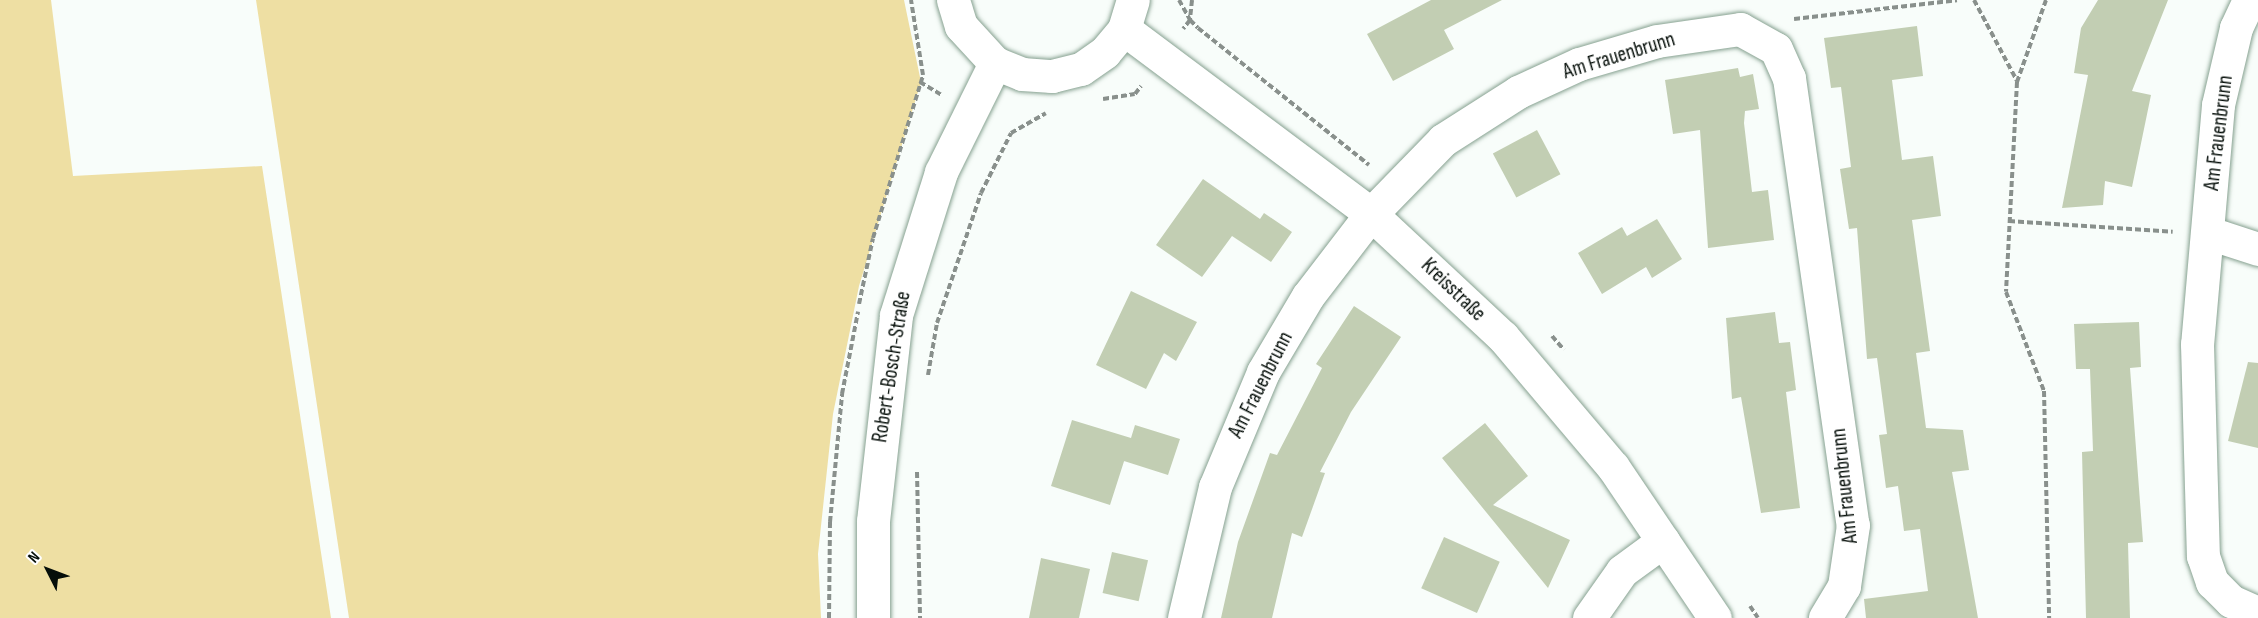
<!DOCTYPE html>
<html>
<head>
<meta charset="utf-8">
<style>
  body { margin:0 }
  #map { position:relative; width:2258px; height:618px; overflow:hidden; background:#f8fdfa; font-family:"Sofia Sans Condensed",sans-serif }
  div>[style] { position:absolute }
  .green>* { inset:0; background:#eedfa3 }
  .building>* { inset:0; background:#c2ceb3; transform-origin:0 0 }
  .path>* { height:4px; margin-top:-2px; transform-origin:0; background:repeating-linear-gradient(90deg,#89908c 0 6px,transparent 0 9px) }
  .roads { filter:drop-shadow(0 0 2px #86a190) drop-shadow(0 0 2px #86a190) }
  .minor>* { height:33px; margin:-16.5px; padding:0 16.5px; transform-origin:16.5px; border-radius:16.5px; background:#fff }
  .tertiary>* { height:33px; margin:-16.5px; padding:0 16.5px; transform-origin:16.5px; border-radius:16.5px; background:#fff }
  .secondary>* { height:33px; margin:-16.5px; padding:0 16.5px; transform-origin:16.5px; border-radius:16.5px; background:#fff }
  span { translate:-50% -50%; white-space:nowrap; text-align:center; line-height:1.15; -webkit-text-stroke:5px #fff; paint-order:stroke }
  .street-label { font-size:21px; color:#050e09 }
  .north { position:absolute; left:18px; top:540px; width:60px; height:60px; -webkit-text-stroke:4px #fff; paint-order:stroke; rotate:312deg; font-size:16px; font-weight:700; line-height:24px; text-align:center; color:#050e09 }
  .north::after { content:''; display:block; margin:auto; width:21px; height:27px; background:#050e09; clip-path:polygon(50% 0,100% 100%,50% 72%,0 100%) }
</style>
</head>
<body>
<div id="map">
  <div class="green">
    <i style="clip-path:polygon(0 0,51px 0,73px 176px,262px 166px,331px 618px,0 618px)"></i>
    <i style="clip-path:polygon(256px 0,904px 0,921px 82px,859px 286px,833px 414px,818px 554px,821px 618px,349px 618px)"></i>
  </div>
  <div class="building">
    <i style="clip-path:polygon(1431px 0,1502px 0,1444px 30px,1454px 49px,1393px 81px,1367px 34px)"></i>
    <i style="clip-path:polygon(2098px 0,2168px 0,2132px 91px,2151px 95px,2132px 187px,2105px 181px,2103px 205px,2062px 208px,2088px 75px,2074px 73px,2081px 28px)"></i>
    <i style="clip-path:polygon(1917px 26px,1923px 76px,1892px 80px,1902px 160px,1933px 156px,1941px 216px,1912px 220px,1930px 351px,1916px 353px,1926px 428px,1963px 430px,1969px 470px,1952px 472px,1978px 618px,1866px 618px,1864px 599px,1928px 591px,1920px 529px,1904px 531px,1898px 486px,1886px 488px,1879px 435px,1887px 434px,1877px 358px,1867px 359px,1857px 228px,1849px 229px,1840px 169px,1851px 167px,1841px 87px,1831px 88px,1824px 38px)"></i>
    <i style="clip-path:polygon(1738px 68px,1740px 77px,1753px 74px,1759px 109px,1745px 111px,1744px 123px,1752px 192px,1768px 190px,1774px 240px,1708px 248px,1700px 130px,1673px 134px,1665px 80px)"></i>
    <i style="left:1537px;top:130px;width:50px;height:50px;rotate:62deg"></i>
    <i style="clip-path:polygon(1203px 179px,1260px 219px,1264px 213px,1292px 232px,1271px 262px,1232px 236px,1202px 277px,1156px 245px)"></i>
    <i style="clip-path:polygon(1657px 219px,1682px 259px,1652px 278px,1646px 267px,1602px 294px,1578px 253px,1622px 227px,1627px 236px)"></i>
    <i style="clip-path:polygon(1131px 291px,1197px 322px,1176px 361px,1164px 353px,1146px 389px,1096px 365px)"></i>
    <i style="clip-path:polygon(1354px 306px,1401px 337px,1351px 412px,1320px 472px,1325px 473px,1302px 537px,1292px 533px,1272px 618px,1221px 618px,1238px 542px,1270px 453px,1277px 455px,1322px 368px,1316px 364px)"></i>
    <i style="clip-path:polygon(1775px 312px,1779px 343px,1790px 342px,1796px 390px,1786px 392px,1800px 508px,1761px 513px,1741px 397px,1732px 399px,1726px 318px)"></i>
    <i style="clip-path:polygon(2139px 322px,2141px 367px,2130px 368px,2143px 542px,2128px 543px,2130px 618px,2086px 618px,2082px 452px,2093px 451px,2090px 369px,2076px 369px,2074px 324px)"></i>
    <i style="clip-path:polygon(2248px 362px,2258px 363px,2258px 448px,2228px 441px)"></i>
    <i style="clip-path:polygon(1072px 420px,1131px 438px,1135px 425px,1180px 439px,1168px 475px,1124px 461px,1127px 452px,1110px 505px,1051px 486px)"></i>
    <i style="clip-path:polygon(1485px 423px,1528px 476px,1493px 505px,1570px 540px,1548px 588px,1442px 458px)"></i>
    <i style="left:1444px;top:537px;width:61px;height:56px;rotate:24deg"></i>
    <i style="left:1112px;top:552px;width:37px;height:42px;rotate:13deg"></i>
    <i style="clip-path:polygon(1041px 558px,1090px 569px,1079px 618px,1029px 618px)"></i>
  </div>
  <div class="path">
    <i style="left:1179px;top:0;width:23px;rotate:61deg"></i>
    <i style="left:1190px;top:20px;width:11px;rotate:128deg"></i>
    <i style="left:1192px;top:0;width:20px;rotate:96deg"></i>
    <i style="left:1190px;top:20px;width:11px;rotate:45deg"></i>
    <i style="left:1198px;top:28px;width:219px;rotate:38.7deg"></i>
    <i style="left:1974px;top:0;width:92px;rotate:62deg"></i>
    <i style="left:2046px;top:0;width:87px;rotate:109.5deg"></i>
    <i style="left:2017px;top:82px;width:210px;rotate:93deg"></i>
    <i style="left:2006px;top:292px;width:106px;rotate:69deg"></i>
    <i style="left:2044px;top:391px;width:227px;rotate:88.7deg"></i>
    <i style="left:1794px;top:19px;width:164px;rotate:-6.6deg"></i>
    <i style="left:920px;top:82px;width:26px;rotate:31deg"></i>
    <i style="left:1103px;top:99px;width:32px;rotate:-9deg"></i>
    <i style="left:1135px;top:94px;width:10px;rotate:-53deg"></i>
    <i style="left:2009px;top:221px;width:164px;rotate:3.8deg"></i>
    <i style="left:859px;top:304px;width:67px;rotate:-78deg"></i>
    <i style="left:873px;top:238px;width:170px;rotate:-72.9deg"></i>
    <i style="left:923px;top:75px;width:76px;rotate:-99.1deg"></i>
    <i style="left:1552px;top:336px;width:18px;rotate:49deg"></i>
    <i style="left:928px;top:375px;width:53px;rotate:-80.2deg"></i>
    <i style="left:937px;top:323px;width:137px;rotate:-71.3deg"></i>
    <i style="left:981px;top:193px;width:67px;rotate:-63.4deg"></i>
    <i style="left:1011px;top:133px;width:40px;rotate:-29.7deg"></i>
    <i style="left:917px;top:472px;width:146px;rotate:88.8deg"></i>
    <i style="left:1750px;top:606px;width:14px;rotate:56deg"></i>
    <i style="left:829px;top:618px;width:96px;rotate:-89.4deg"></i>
    <i style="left:830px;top:522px;width:129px;rotate:-84.6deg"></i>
    <i style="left:842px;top:394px;width:84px;rotate:-79deg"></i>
  </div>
  <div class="roads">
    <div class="minor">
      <i style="left:2249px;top:0;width:31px;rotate:115deg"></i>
      <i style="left:2236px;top:28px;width:79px;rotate:103.2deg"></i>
      <i style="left:2218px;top:105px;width:240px;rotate:95deg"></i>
      <i style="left:2197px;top:344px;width:212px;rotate:88.4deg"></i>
      <i style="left:2203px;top:556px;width:28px;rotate:71deg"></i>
      <i style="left:2212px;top:582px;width:27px;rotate:45deg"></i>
      <i style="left:2231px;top:601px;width:30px;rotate:24deg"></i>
      <i style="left:2209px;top:233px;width:52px;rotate:18.1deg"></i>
      <i style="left:1184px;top:618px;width:135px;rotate:-76.7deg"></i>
      <i style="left:1215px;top:487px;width:125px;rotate:-67.3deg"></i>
      <i style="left:1263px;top:372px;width:88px;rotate:-59.4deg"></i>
      <i style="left:1308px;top:296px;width:103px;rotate:-52.5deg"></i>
      <i style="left:1371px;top:214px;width:103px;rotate:-45.8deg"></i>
      <i style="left:1443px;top:140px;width:89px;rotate:-32.6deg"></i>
      <i style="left:1518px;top:92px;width:67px;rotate:-24.7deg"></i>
      <i style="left:1579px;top:64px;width:81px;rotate:-16.4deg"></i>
      <i style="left:1657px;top:41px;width:84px;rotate:-8.2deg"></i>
      <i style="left:1740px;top:29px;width:41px;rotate:29.1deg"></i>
      <i style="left:1776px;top:49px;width:32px;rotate:66deg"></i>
      <i style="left:1789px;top:78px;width:452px;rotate:81.9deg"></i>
      <i style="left:1853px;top:525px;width:62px;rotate:98.4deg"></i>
      <i style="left:1844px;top:586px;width:37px;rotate:121deg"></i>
      <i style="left:1589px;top:618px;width:57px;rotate:-54.9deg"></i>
      <i style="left:1622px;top:571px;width:51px;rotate:-36.2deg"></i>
    </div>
    <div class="tertiary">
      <i style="left:1124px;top:29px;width:309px;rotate:36.8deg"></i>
      <i style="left:1371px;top:214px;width:180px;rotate:43deg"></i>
      <i style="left:1503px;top:337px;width:170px;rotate:49.8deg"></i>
      <i style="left:1613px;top:467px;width:182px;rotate:56deg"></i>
    </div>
    <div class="secondary">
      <i style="left:953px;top:0;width:27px;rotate:73deg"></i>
      <i style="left:961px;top:26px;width:50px;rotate:47.4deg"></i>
      <i style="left:995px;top:63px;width:29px;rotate:22deg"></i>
      <i style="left:1022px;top:74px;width:30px;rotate:4deg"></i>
      <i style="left:1052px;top:76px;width:30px;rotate:-14deg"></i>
      <i style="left:1081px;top:69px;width:29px;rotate:-35deg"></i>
      <i style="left:1105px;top:52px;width:30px;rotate:-50deg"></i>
      <i style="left:1124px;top:29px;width:30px;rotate:-73deg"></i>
      <i style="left:873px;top:618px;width:97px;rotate:-90deg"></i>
      <i style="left:873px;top:521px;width:207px;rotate:-83.6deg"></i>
      <i style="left:896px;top:315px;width:150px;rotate:-72.5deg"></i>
      <i style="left:941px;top:172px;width:122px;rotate:-63.6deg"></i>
    </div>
  </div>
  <div class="street-label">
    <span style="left:1619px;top:56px;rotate:-17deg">Am Frauenbrunn</span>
    <span style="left:2219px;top:133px;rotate:-83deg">Am Frauenbrunn</span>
    <span style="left:1453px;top:290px;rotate:44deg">Kreisstraße</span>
    <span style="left:892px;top:367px;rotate:-81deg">Robert-Bosch-Straße</span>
    <span style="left:1261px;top:385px;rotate:-63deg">Am Frauenbrunn</span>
    <span style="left:1845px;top:486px;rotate:-96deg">Am Frauenbrunn</span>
  </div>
  <div class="north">N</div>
</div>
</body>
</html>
